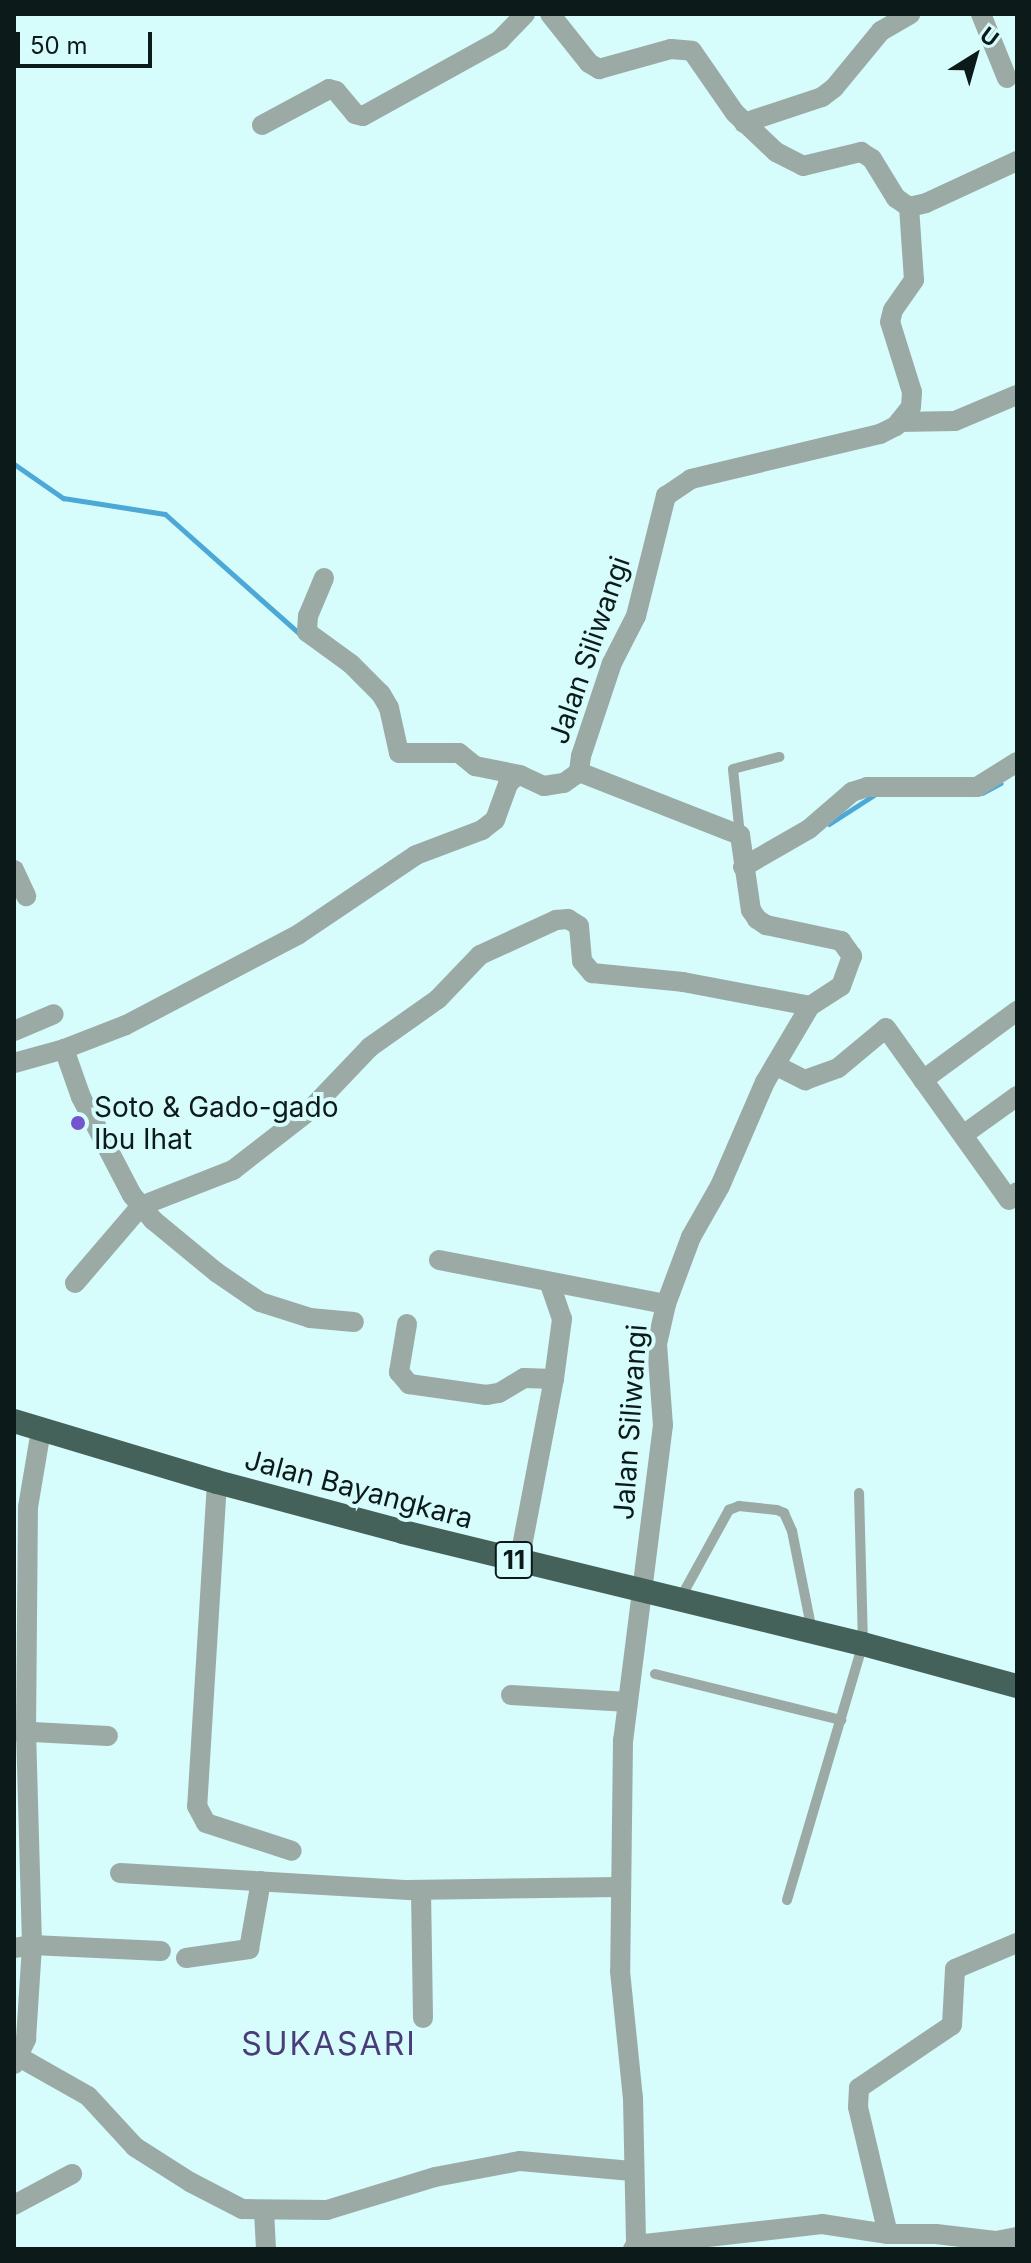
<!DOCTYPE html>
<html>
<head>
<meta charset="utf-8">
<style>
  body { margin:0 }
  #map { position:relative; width:1031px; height:2263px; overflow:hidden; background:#d6fcfb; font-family:Inter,sans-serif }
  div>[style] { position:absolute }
  .stream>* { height:5px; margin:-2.5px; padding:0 2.5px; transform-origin:2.5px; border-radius:2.5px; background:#4ca8d6 }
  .service>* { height:10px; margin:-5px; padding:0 5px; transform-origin:5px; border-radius:5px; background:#9baaa5 }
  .minor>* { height:20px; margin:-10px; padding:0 10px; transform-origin:10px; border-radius:10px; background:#9baaa5 }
  .trunk>* { height:24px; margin:-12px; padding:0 12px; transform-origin:12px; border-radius:12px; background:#45625a }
  .dots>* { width:22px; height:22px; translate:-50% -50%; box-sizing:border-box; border:4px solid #d6fcfb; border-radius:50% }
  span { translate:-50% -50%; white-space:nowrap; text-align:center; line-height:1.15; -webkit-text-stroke:8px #d6fcfb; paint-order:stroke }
  .shield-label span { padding:2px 6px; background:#d6fcfb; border:2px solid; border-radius:6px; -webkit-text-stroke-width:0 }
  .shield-label { font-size:26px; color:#0c1a1a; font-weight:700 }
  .street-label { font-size:28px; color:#0c1a1a }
  .poi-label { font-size:28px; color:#0c1a1a }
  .left { translate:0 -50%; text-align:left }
  .quarter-label { font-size:32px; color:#493c79; letter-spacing:2px }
  .frame { position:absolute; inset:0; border:16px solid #0c1a1a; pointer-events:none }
  .north { position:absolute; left:935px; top:16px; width:80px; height:80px; -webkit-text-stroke:6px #d6fcfb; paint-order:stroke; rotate:37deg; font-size:22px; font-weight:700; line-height:32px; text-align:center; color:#0c1a1a }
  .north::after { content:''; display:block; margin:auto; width:28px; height:36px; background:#0c1a1a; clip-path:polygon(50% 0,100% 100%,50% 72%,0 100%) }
  .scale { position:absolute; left:16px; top:32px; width:136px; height:36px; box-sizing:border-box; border:4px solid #0c1a1a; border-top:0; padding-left:10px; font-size:24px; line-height:28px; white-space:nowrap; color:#0c1a1a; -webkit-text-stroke:6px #d6fcfb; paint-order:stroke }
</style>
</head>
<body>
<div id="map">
  <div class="stream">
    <i style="left:14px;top:464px;width:60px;rotate:34.8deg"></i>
    <i style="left:63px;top:498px;width:103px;rotate:8.9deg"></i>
    <i style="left:165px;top:514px;width:183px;rotate:41.7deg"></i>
    <i style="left:982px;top:793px;width:21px;rotate:-28deg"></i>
    <i style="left:829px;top:824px;width:54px;rotate:-32.8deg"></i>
  </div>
  <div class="service">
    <i style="left:740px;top:835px;width:66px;rotate:-96.1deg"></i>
    <i style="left:733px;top:769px;width:48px;rotate:-14.6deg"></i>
    <i style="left:680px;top:1599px;width:102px;rotate:-61.2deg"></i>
    <i style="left:729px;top:1510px;width:11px;rotate:-22deg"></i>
    <i style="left:739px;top:1506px;width:38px;rotate:6deg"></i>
    <i style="left:777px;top:1510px;width:8px;rotate:23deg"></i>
    <i style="left:784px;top:1513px;width:20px;rotate:66deg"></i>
    <i style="left:792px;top:1531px;width:102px;rotate:78.7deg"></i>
    <i style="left:655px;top:1674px;width:192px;rotate:13.9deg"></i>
    <i style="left:787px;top:1900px;width:267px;rotate:-73.5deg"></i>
    <i style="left:863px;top:1644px;width:151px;rotate:-91.5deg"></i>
  </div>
  <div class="minor">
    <i style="left:550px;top:14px;width:63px;rotate:51.5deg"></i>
    <i style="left:589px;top:63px;width:12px;rotate:31deg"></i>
    <i style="left:599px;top:69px;width:75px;rotate:-15.5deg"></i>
    <i style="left:671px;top:49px;width:21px;rotate:5deg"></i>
    <i style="left:692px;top:51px;width:75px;rotate:55.3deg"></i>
    <i style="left:735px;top:113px;width:57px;rotate:43.6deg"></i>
    <i style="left:776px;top:152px;width:30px;rotate:27deg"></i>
    <i style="left:803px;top:166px;width:60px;rotate:-13.6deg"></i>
    <i style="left:861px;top:152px;width:13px;rotate:32deg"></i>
    <i style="left:872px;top:159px;width:46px;rotate:58.4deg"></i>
    <i style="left:896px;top:198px;width:16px;rotate:35deg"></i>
    <i style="left:909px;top:207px;width:17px;rotate:-13deg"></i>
    <i style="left:926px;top:203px;width:100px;rotate:-24.8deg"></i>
    <i style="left:981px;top:14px;width:69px;rotate:67.9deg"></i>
    <i style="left:744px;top:123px;width:82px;rotate:-18.4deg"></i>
    <i style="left:822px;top:97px;width:15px;rotate:-37deg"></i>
    <i style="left:834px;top:88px;width:74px;rotate:-50.5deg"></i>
    <i style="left:881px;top:31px;width:34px;rotate:-30deg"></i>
    <i style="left:262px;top:125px;width:76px;rotate:-28.2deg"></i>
    <i style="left:329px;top:89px;width:7px;rotate:16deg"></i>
    <i style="left:336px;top:91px;width:30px;rotate:50deg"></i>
    <i style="left:355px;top:114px;width:8px;rotate:14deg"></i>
    <i style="left:363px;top:116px;width:157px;rotate:-29deg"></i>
    <i style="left:500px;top:40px;width:36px;rotate:-46deg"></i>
    <i style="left:899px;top:422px;width:56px;rotate:-1deg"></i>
    <i style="left:955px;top:421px;width:67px;rotate:-22.8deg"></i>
    <i style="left:324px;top:578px;width:41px;rotate:112.8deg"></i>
    <i style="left:308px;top:616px;width:16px;rotate:94deg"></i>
    <i style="left:307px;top:632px;width:54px;rotate:36deg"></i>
    <i style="left:351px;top:664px;width:42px;rotate:45deg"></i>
    <i style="left:381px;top:694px;width:16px;rotate:60deg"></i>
    <i style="left:389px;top:708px;width:46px;rotate:77.5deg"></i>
    <i style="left:399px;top:753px;width:60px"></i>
    <i style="left:459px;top:753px;width:21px;rotate:39deg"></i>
    <i style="left:475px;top:766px;width:46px;rotate:11.3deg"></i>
    <i style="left:520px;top:775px;width:26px;rotate:25deg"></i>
    <i style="left:544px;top:786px;width:20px;rotate:-9deg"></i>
    <i style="left:564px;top:783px;width:19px;rotate:-36deg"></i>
    <i style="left:579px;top:772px;width:173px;rotate:21.4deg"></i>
    <i style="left:740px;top:835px;width:76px;rotate:81.7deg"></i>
    <i style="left:751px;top:910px;width:11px;rotate:56deg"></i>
    <i style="left:757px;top:919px;width:11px;rotate:34deg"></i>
    <i style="left:766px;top:925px;width:77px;rotate:12deg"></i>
    <i style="left:841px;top:941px;width:19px;rotate:54deg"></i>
    <i style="left:852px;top:956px;width:32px;rotate:110deg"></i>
    <i style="left:841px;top:986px;width:37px;rotate:147deg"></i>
    <i style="left:810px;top:1006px;width:88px;rotate:120.6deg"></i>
    <i style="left:765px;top:1082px;width:113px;rotate:113.4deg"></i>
    <i style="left:720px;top:1186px;width:59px;rotate:119.6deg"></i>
    <i style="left:691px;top:1237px;width:72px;rotate:110.5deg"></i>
    <i style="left:666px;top:1304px;width:41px;rotate:102.7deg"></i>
    <i style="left:657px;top:1344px;width:81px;rotate:85.8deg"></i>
    <i style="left:663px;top:1425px;width:318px;rotate:97.2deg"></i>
    <i style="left:623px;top:1740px;width:231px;rotate:90.7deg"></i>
    <i style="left:620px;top:1971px;width:128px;rotate:84.2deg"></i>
    <i style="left:633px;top:2098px;width:147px;rotate:88.8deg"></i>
    <i style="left:636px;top:2245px;width:5px;rotate:127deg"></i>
    <i style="left:579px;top:772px;width:16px;rotate:-83deg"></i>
    <i style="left:581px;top:756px;width:98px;rotate:-71.6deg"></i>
    <i style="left:612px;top:663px;width:53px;rotate:-62.9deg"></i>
    <i style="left:636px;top:616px;width:124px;rotate:-76deg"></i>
    <i style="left:666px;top:496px;width:30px;rotate:-34deg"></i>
    <i style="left:691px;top:479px;width:194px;rotate:-13.4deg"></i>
    <i style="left:880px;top:434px;width:18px;rotate:-27deg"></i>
    <i style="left:896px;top:426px;width:24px;rotate:-52deg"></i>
    <i style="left:911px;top:407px;width:15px;rotate:-86deg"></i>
    <i style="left:912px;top:392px;width:73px;rotate:-107.4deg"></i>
    <i style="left:890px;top:322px;width:12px;rotate:-76deg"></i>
    <i style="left:893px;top:310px;width:37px;rotate:-55deg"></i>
    <i style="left:914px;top:280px;width:73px;rotate:-93.9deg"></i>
    <i style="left:743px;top:867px;width:76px;rotate:-29.9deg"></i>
    <i style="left:809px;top:829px;width:57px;rotate:-40.7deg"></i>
    <i style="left:852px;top:792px;width:16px;rotate:-18deg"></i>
    <i style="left:867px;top:787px;width:110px"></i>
    <i style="left:977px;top:787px;width:47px;rotate:-32deg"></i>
    <i style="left:14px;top:870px;width:29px;rotate:65deg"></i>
    <i style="left:14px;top:1031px;width:43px;rotate:-23deg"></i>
    <i style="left:64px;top:1049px;width:51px;rotate:70.5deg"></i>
    <i style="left:81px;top:1097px;width:110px;rotate:62.5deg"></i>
    <i style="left:132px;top:1195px;width:33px;rotate:50deg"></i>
    <i style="left:153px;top:1220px;width:82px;rotate:39.5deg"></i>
    <i style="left:216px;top:1272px;width:53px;rotate:34.3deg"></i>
    <i style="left:260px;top:1302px;width:52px;rotate:17.7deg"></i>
    <i style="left:310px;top:1318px;width:44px;rotate:5.2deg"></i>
    <i style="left:14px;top:1063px;width:52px;rotate:-15.6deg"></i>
    <i style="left:64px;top:1049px;width:66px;rotate:-21.2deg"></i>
    <i style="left:126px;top:1025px;width:195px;rotate:-27.7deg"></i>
    <i style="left:299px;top:934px;width:141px;rotate:-34deg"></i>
    <i style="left:416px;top:855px;width:71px;rotate:-20.7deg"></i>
    <i style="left:482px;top:830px;width:16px;rotate:-38deg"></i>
    <i style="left:495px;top:820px;width:38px;rotate:-70deg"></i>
    <i style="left:508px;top:784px;width:10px;rotate:-45deg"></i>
    <i style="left:775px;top:1065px;width:34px;rotate:27deg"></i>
    <i style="left:805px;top:1080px;width:35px;rotate:-20deg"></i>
    <i style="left:838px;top:1068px;width:62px;rotate:-39.8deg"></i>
    <i style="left:886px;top:1028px;width:211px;rotate:54.4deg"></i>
    <i style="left:1009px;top:1200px;width:11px;rotate:-45deg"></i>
    <i style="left:923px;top:1080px;width:117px;rotate:-36.3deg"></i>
    <i style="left:963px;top:1135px;width:67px;rotate:-35.8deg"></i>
    <i style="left:439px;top:1260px;width:231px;rotate:11deg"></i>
    <i style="left:75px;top:1283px;width:101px;rotate:-49.4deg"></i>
    <i style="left:141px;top:1206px;width:99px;rotate:-21.4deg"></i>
    <i style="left:233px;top:1170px;width:96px;rotate:-37.8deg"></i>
    <i style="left:309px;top:1111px;width:88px;rotate:-46.4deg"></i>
    <i style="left:370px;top:1047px;width:83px;rotate:-35.2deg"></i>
    <i style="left:438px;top:999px;width:61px;rotate:-46.3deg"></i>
    <i style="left:480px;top:955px;width:84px;rotate:-24.7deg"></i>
    <i style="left:556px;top:920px;width:12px;rotate:-5deg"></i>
    <i style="left:568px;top:919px;width:13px;rotate:32deg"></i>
    <i style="left:579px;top:926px;width:35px;rotate:85deg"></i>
    <i style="left:582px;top:961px;width:16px;rotate:50deg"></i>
    <i style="left:592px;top:973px;width:91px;rotate:5.6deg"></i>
    <i style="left:683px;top:982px;width:129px;rotate:10.7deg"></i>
    <i style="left:407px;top:1324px;width:49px;rotate:99.5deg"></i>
    <i style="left:399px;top:1372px;width:16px;rotate:50deg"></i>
    <i style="left:409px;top:1384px;width:78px;rotate:8.1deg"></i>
    <i style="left:486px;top:1395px;width:13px;rotate:-9deg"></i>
    <i style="left:499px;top:1393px;width:29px;rotate:-31deg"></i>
    <i style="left:524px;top:1378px;width:30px;rotate:2deg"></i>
    <i style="left:554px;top:1379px;width:61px;rotate:-82.4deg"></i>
    <i style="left:562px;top:1319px;width:39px;rotate:-109deg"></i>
    <i style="left:217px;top:1482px;width:325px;rotate:93.5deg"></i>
    <i style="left:197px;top:1806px;width:19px;rotate:62deg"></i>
    <i style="left:206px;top:1823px;width:90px;rotate:18deg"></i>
    <i style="left:519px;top:1562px;width:186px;rotate:-79.2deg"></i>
    <i style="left:511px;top:1695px;width:117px;rotate:3.4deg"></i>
    <i style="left:14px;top:1731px;width:94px;rotate:3deg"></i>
    <i style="left:120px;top:1873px;width:289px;rotate:3.4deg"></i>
    <i style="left:408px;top:1890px;width:211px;rotate:-0.8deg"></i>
    <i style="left:421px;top:1890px;width:128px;rotate:89.1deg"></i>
    <i style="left:14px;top:1948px;width:18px;rotate:-9deg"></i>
    <i style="left:32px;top:1945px;width:129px;rotate:2.7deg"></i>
    <i style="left:186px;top:1958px;width:64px;rotate:-8.1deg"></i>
    <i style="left:249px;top:1949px;width:69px;rotate:-80deg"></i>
    <i style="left:19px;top:2057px;width:79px;rotate:29.5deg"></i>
    <i style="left:88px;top:2096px;width:69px;rotate:47.3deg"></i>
    <i style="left:135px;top:2147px;width:65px;rotate:32.5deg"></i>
    <i style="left:190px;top:2182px;width:59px;rotate:27.4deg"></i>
    <i style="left:242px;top:2209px;width:85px;rotate:0.7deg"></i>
    <i style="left:327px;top:2210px;width:113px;rotate:-17deg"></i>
    <i style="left:435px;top:2177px;width:86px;rotate:-10.7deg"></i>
    <i style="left:520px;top:2161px;width:112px;rotate:5.1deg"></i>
    <i style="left:14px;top:2064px;width:28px;rotate:-64deg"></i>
    <i style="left:26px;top:2039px;width:94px;rotate:-86.3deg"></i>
    <i style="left:32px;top:1945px;width:213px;rotate:-91.6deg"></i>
    <i style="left:26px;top:1732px;width:225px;rotate:-89.5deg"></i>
    <i style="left:28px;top:1507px;width:78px;rotate:-80.4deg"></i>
    <i style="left:14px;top:2205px;width:66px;rotate:-28.1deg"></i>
    <i style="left:264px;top:2211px;width:38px;rotate:87deg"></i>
    <i style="left:888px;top:2234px;width:130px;rotate:-103.3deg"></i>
    <i style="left:858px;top:2107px;width:19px;rotate:-87deg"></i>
    <i style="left:859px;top:2088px;width:112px;rotate:-34.1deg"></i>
    <i style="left:952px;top:2025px;width:56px;rotate:-86.9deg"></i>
    <i style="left:955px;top:1969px;width:67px;rotate:-22.8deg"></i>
    <i style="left:636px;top:2245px;width:187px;rotate:-6.4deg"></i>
    <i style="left:822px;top:2224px;width:67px;rotate:8.6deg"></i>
    <i style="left:888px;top:2234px;width:48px"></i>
    <i style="left:936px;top:2234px;width:60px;rotate:6.7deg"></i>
    <i style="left:996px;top:2241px;width:21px;rotate:-11deg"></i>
  </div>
  <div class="trunk">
    <i style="left:14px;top:1421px;width:212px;rotate:16.7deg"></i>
    <i style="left:217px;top:1482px;width:193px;rotate:15deg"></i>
    <i style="left:403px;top:1532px;width:473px;rotate:13.7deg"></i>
    <i style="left:863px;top:1644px;width:160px;rotate:15.3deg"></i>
  </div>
  <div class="dots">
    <i style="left:78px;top:1123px;background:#7454ce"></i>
  </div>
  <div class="shield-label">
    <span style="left:514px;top:1560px">11</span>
  </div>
  <div class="street-label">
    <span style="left:589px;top:650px;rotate:-71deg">Jalan Siliwangi</span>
    <span style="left:630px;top:1422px;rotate:-86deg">Jalan Siliwangi</span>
    <span style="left:359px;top:1489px;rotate:15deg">Jalan Bayangkara</span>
  </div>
  <div class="poi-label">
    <span class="left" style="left:94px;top:1123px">Soto &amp; Gado-gado<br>Ibu Ihat</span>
  </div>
  <div class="quarter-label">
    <span style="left:329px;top:2044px">SUKASARI</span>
  </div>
  <div class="frame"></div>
  <div class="north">U</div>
  <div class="scale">50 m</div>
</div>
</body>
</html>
